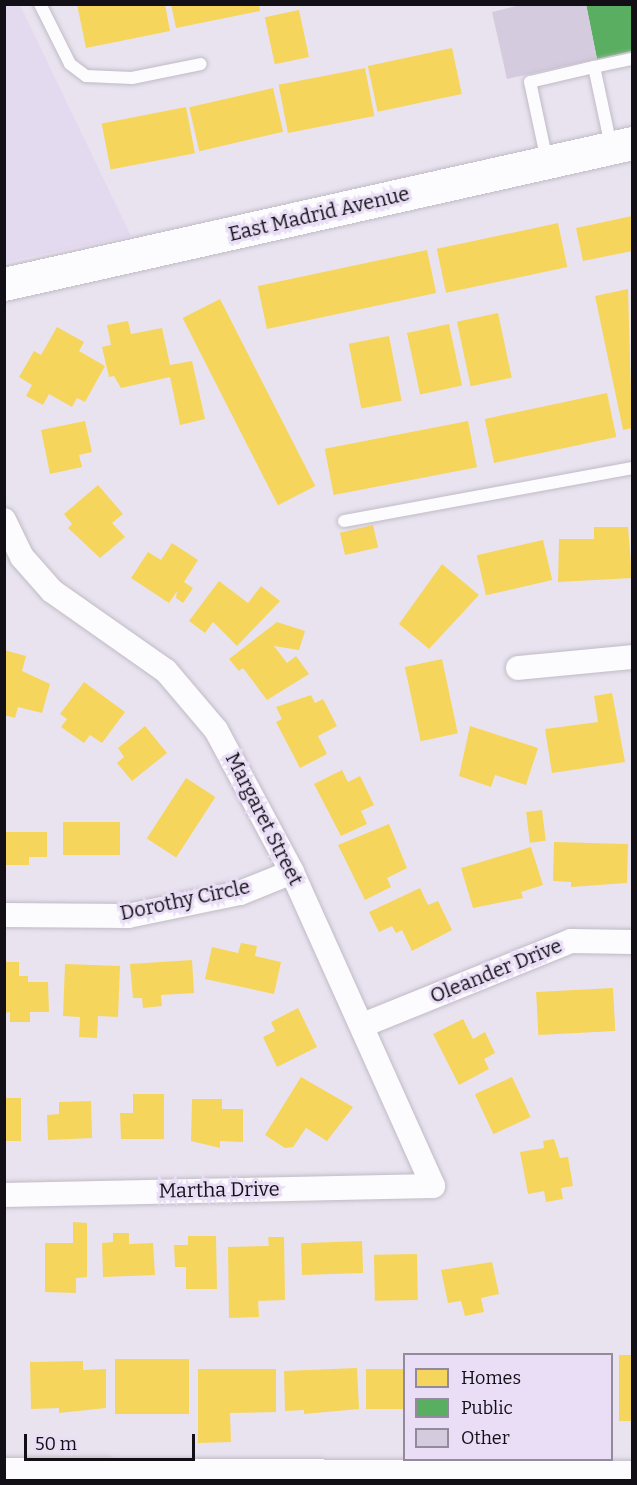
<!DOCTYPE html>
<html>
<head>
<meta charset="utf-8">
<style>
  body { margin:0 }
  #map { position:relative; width:637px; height:1485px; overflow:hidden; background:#e9e3f0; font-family:Bitter,serif }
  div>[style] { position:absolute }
  .built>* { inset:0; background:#e4daf0 }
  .homes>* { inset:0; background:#f6d55c; transform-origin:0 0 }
  .public>* { inset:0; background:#5aae61 }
  .building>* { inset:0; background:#d4cbde }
  .roads { filter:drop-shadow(0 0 2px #c0bbc5) drop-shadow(0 0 2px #c0bbc5) }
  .lane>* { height:12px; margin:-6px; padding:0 6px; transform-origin:6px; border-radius:6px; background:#fcfbfd }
  .street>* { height:24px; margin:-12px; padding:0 12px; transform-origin:12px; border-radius:12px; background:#fcfbfd }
  .secondary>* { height:33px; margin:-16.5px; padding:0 16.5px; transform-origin:16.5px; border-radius:16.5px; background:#fcfbfd }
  span { translate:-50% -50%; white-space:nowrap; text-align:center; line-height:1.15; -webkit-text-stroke:6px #e9def5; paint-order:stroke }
  .street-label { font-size:20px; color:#120f16 }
  .frame { position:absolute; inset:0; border:6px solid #120f16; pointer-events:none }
  .legend { position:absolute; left:403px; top:1353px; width:210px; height:108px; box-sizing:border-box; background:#e9def5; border:2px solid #938b9c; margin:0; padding:8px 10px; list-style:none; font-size:18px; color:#120f16 }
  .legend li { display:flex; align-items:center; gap:12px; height:30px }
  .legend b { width:30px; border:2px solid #938b9c }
  .scale { position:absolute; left:24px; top:1434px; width:171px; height:27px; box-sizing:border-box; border:3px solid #120f16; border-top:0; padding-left:8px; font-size:18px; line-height:21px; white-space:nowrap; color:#120f16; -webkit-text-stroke:4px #e9def5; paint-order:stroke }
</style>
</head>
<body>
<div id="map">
  <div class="built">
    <i style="clip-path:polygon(5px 4px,20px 5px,131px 236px,5px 262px)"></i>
  </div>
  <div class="homes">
    <i style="clip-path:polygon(77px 4px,165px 4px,170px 31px,86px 48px)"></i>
    <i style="clip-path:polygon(171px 4px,259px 4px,260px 11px,176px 28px)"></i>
    <i style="left:299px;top:10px;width:48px;height:35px;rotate:78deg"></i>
    <i style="left:452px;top:48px;width:47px;height:86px;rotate:78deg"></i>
    <i style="left:365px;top:68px;width:49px;height:88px;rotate:79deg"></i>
    <i style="left:273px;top:88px;width:45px;height:86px;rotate:77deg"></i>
    <i style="left:186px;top:107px;width:47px;height:86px;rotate:79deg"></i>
    <i style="clip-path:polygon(632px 216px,632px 251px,583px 261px,576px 228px)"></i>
    <i style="left:558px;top:223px;width:45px;height:124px;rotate:78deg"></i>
    <i style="left:427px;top:250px;width:44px;height:173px;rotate:78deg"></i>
    <i style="clip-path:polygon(628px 289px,632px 428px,623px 430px,595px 296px)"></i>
    <i style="left:220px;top:299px;width:210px;height:42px;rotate:63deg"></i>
    <i style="left:498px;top:313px;width:66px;height:42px;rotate:78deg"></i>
    <i style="clip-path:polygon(128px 321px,131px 334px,162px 328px,170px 365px,192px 361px,205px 419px,180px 425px,170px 377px,121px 388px,114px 376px,109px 377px,102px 347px,111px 345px,107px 325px)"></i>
    <i style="left:449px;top:324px;width:63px;height:43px;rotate:78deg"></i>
    <i style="clip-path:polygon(57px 327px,84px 342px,79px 351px,105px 366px,85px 402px,77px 398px,72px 407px,49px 394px,43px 405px,26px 396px,32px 385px,19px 377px,34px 351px,41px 355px)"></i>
    <i style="left:389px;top:336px;width:66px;height:41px;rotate:79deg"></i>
    <i style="left:607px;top:393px;width:45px;height:125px;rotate:78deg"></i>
    <i style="clip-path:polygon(85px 421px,92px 452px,79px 455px,82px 467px,50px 474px,41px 430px)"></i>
    <i style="left:468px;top:421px;width:47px;height:146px;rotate:79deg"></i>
    <i style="clip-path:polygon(98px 485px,123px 514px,112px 523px,125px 537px,100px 558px,68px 528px,72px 524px,64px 514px)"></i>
    <i style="left:373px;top:525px;width:23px;height:34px;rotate:77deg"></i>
    <i style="clip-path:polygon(594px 527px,628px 527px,632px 578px,558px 582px,559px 539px,594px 539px)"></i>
    <i style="left:543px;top:540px;width:41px;height:68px;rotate:77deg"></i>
    <i style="clip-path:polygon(172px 543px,198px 560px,184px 582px,193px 588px,183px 603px,176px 598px,177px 591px,169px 603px,131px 578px,148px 552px,161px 560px)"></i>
    <i style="clip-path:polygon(442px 564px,479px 595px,429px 649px,399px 624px)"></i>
    <i style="clip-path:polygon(219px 581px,248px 603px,261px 586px,280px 601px,237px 646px,213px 622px,205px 633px,189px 621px)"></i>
    <i style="clip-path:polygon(277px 622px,305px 631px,299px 650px,274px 646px,287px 663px,296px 656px,309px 674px,267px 700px,243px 668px,239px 671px,229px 659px)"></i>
    <i style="clip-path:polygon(4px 650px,26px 656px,22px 671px,50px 684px,42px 713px,18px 707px,15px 718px,4px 715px)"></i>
    <i style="left:442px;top:659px;width:76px;height:38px;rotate:78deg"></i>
    <i style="clip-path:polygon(84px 682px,125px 712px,102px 743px,90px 735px,84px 743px,61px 727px,67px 719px,60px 714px)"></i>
    <i style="clip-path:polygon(612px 693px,625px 762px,552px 773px,545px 729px,598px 722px,594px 696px)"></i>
    <i style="clip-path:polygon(311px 695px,315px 703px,323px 699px,337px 726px,318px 736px,327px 754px,300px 768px,276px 722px,282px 719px,276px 707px)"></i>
    <i style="clip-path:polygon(145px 726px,167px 753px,132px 781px,117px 763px,124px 757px,118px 748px)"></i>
    <i style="clip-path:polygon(470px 726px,538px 748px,526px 785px,495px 775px,491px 787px,459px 776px)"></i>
    <i style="clip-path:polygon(342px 770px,348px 782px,360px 776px,374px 805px,361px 811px,367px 824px,341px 836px,314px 784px)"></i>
    <i style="left:186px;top:778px;width:35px;height:72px;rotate:33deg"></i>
    <i style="left:542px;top:810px;width:31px;height:16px;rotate:83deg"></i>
    <i style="left:63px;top:822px;width:57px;height:33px"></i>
    <i style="clip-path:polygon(389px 824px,407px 868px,387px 878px,391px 887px,365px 900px,338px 845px)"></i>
    <i style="clip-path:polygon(4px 832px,47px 832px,47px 857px,29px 857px,29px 865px,4px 865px)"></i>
    <i style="clip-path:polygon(554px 842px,628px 844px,627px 883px,571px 887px,571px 882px,553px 881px)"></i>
    <i style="clip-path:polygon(531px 847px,543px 885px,521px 892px,523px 898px,473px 908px,461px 868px)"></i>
    <i style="clip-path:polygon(420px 888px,428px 905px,438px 901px,452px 930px,412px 951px,402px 930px,396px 933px,392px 926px,379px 932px,369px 912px)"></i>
    <i style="clip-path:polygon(241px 943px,257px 946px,255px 956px,281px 962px,274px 994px,205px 979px,212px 947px,238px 953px)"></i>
    <i style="clip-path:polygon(192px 960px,194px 993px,161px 995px,162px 1006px,143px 1008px,142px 998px,133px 998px,130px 964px)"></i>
    <i style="clip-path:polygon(4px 962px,19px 962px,19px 976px,28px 976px,28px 982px,48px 982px,49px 1012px,30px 1012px,30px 1022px,10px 1022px,10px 1012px,4px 1013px)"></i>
    <i style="clip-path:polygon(65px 964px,120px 966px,118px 1017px,98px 1016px,97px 1038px,79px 1037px,80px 1017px,63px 1016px)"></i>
    <i style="left:613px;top:988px;width:43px;height:77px;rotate:87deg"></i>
    <i style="clip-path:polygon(298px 1008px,317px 1047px,277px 1067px,263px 1037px,275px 1031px,271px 1022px)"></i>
    <i style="clip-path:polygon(463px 1019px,473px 1039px,485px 1032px,495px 1053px,484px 1059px,489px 1069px,459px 1085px,433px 1034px)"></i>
    <i style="clip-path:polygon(301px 1077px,353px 1107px,327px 1141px,306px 1128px,293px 1147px,285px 1148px,265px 1135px)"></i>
    <i style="left:512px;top:1077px;width:44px;height:41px;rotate:65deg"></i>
    <i style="clip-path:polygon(133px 1094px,164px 1094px,164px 1139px,121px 1139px,120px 1113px,133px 1113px)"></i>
    <i style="left:4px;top:1098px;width:17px;height:43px"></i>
    <i style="clip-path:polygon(192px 1099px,222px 1099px,222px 1109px,243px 1109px,243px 1142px,220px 1141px,220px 1148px,191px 1141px)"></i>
    <i style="clip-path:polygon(91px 1101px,92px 1138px,48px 1140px,47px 1115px,59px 1114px,59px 1102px)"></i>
    <i style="clip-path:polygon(554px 1139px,560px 1158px,568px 1157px,573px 1186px,561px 1188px,563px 1199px,546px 1202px,544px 1191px,528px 1194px,520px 1152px,544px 1148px,543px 1141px)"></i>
    <i style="clip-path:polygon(73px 1222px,87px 1223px,87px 1277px,76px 1278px,76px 1293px,45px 1292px,45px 1243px,73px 1243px)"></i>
    <i style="clip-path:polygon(113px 1233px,129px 1233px,129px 1244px,153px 1243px,155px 1275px,103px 1277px,102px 1243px,113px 1242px)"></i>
    <i style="clip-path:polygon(188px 1236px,216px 1236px,217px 1289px,186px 1289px,186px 1267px,175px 1267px,174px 1245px,188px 1245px)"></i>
    <i style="clip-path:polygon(268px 1237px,284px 1237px,285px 1300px,258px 1301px,259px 1317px,229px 1318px,228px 1247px,269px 1246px)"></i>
    <i style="left:362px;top:1241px;width:32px;height:61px;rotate:88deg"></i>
    <i style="left:417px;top:1254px;width:46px;height:43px;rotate:89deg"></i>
    <i style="clip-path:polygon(492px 1262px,499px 1294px,481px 1298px,484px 1312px,465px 1316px,461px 1301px,448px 1303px,441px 1270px)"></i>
    <i style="left:619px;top:1355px;width:13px;height:66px"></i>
    <i style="left:115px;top:1359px;width:74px;height:55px"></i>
    <i style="clip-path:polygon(83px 1361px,83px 1370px,106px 1369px,106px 1408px,59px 1413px,59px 1408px,31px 1409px,30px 1362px)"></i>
    <i style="clip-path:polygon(357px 1368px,359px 1409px,304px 1414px,304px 1410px,285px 1411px,284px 1371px)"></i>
    <i style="clip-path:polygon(198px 1369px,276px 1369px,276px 1412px,230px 1413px,231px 1442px,198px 1443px)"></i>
    <i style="left:366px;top:1369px;width:38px;height:40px"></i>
  </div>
  <div class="public">
    <i style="clip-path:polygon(586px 4px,632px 4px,632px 51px,597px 59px)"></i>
  </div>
  <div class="building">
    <i style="clip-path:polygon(524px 4px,586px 4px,597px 59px,507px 79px,492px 12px)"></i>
  </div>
  <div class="roads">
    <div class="lane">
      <i style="left:40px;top:4px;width:67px;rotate:63.4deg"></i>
      <i style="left:70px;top:64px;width:20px;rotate:37deg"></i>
      <i style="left:86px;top:76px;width:46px;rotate:2.5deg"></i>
      <i style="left:132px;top:78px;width:70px;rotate:-11.5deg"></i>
      <i style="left:611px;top:146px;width:81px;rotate:-102.1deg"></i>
      <i style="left:594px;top:67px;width:39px;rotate:-12deg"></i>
      <i style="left:547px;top:161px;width:81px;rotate:-102.1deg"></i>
      <i style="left:530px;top:82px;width:66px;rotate:-13.2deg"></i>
      <i style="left:344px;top:521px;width:293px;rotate:-10.4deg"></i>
    </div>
    <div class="street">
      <i style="left:4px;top:520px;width:41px;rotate:64.1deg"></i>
      <i style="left:22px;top:557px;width:45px;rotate:48.6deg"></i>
      <i style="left:52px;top:591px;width:139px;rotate:35.1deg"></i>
      <i style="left:166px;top:671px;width:77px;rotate:49.7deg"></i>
      <i style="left:216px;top:730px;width:161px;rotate:61.8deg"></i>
      <i style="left:292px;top:872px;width:344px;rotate:65.8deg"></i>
      <i style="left:433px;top:1186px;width:429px;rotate:178.8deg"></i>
      <i style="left:518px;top:668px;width:115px;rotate:-5.5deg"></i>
      <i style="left:4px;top:915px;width:124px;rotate:0.5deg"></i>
      <i style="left:128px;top:916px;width:114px;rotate:-11.6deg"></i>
      <i style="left:240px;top:893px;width:56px;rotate:-22deg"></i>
      <i style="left:363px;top:1025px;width:224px;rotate:-22deg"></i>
      <i style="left:571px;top:941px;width:61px;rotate:0.9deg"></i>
      <i style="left:4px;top:1470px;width:628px;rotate:0.27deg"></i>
    </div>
    <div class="secondary">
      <i style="left:4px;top:284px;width:644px;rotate:-12.65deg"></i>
    </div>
  </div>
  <div class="street-label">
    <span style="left:319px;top:214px;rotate:-13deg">East Madrid Avenue</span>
    <span style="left:264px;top:819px;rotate:63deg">Margaret Street</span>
    <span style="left:185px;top:900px;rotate:-12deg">Dorothy Circle</span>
    <span style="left:496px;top:971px;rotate:-22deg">Oleander Drive</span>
    <span style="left:219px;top:1190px;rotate:-1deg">Martha Drive</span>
  </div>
  <div class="frame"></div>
  <ul class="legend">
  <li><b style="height:16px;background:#f6d55c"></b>Homes</li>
  <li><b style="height:16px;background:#5aae61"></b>Public</li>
  <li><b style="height:16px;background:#d4cbde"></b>Other</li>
  </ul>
  <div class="scale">50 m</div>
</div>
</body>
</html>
